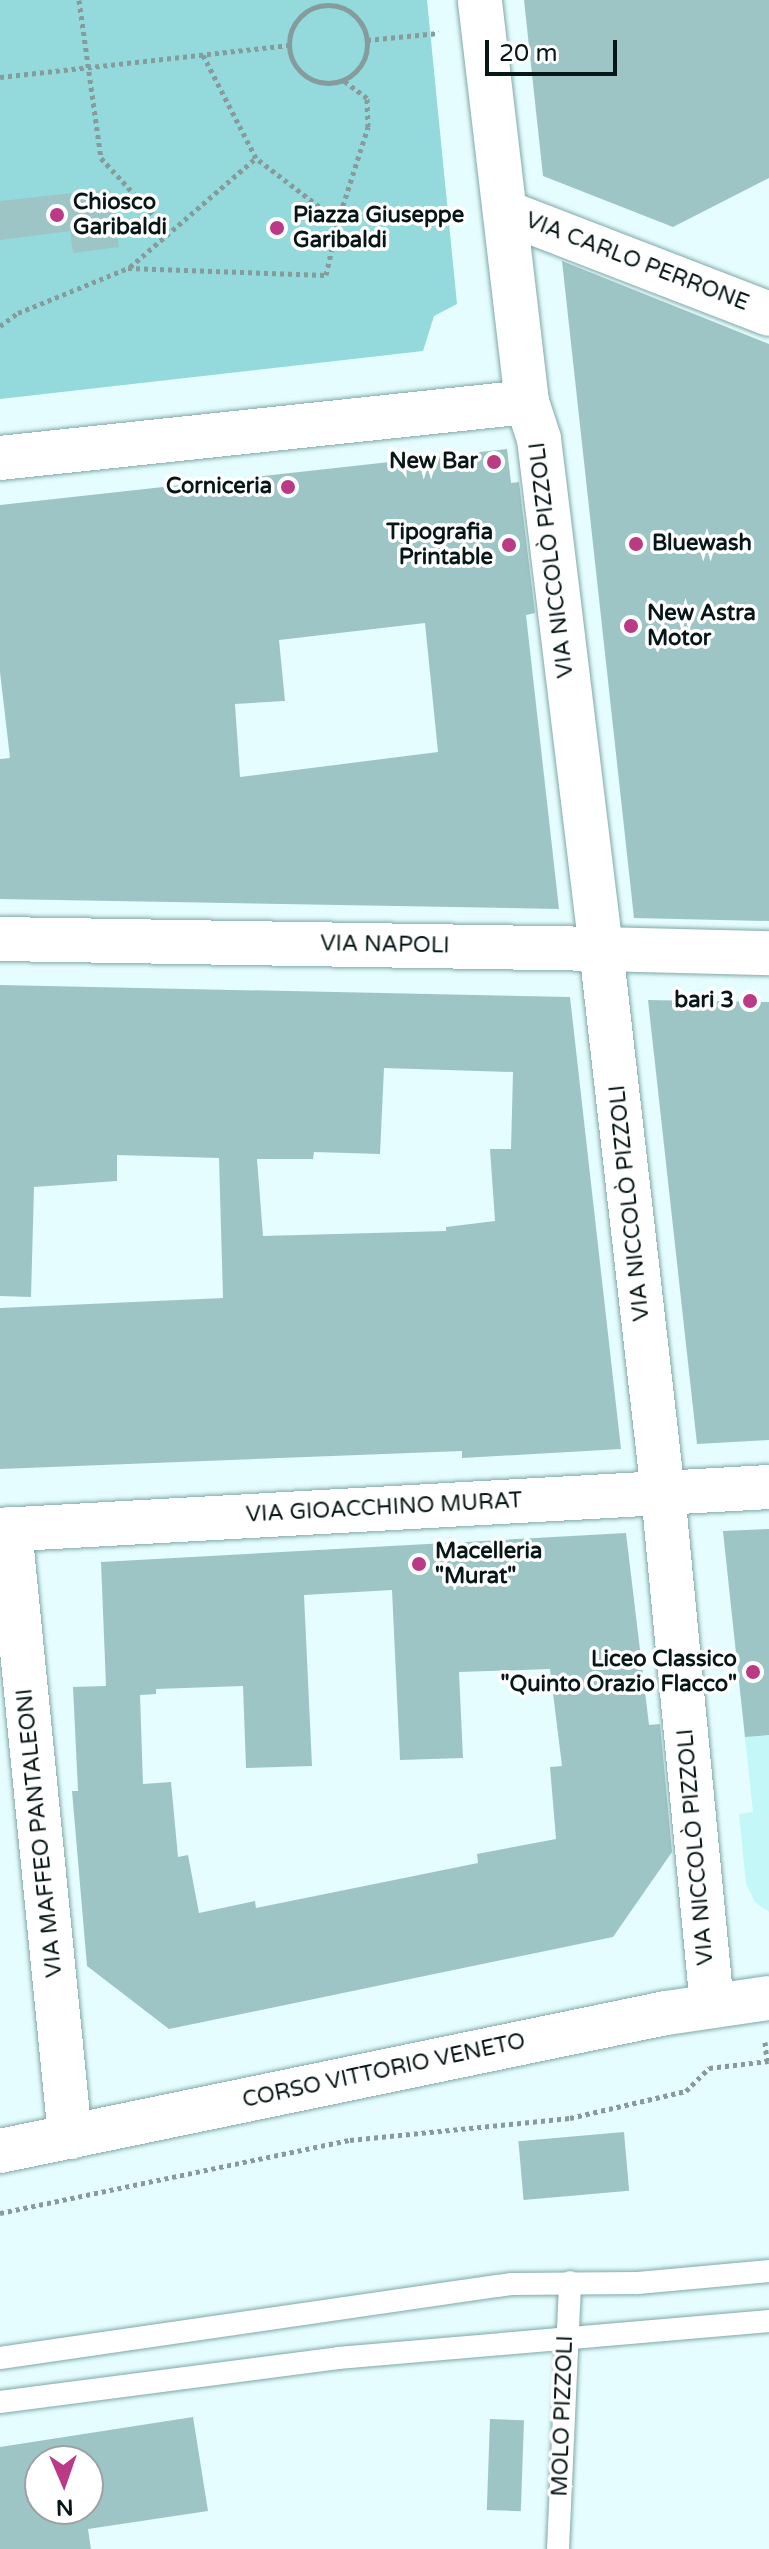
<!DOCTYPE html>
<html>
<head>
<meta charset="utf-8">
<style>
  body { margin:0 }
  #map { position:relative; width:769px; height:2549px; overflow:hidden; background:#e5fdfe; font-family:"Varela Round",sans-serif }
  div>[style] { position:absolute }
  .built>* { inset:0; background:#c4f7f8 }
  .green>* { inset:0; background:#94d9db }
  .building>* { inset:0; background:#9ec5c6; transform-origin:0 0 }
  .path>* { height:5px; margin-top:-2.5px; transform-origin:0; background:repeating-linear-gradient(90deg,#869b9b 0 4px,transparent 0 8px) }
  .path>.ring { margin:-2.5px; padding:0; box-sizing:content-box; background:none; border:5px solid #869b9b; border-radius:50% }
  .roads { filter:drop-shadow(0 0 2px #81a7a8) drop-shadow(0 0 2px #81a7a8) }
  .lane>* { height:22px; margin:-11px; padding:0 11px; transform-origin:11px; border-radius:11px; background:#fff }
  .street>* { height:44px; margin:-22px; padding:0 22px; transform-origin:22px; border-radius:22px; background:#fff }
  .secondary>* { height:44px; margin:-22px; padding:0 22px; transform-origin:22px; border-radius:22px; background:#fff }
  .dots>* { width:22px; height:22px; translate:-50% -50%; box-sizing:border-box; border:4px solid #fff; border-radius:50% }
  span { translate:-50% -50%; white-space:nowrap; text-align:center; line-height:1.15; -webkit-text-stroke:7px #fff; paint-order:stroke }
  .poi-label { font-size:22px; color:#071616; font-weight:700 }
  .left { translate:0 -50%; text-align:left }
  .right { translate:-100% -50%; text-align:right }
  .street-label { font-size:22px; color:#071616 }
  .north { position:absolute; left:24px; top:2445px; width:80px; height:80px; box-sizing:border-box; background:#fff; border:2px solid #9ca2a2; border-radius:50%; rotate:178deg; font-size:22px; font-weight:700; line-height:32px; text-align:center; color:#071616 }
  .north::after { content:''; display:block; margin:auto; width:28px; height:36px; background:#ba3a86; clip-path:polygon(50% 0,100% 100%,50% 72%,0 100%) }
  .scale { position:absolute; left:485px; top:40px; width:132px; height:36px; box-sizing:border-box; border:4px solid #071616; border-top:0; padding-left:10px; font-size:24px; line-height:28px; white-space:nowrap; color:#071616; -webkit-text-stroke:6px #fff; paint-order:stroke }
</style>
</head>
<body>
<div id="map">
  <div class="built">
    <i style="clip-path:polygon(769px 1529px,769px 1912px,755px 1902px,746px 1884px,739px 1814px,753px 1812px,723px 1531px)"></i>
  </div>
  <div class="green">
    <i style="clip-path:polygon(0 0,427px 0,457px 304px,434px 316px,423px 351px,0 399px)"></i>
  </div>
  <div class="building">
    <i style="clip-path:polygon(524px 0,769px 0,769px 178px,673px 227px,543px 176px)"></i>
    <i style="clip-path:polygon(110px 189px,119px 247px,73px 253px,70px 231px,0 240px,0 201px)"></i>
    <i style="clip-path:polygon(562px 261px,769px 344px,769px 921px,634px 918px)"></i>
    <i style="clip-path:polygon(evenodd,507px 449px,511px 483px,519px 482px,535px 613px,526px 615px,559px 909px,0 899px,0 759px,10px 758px,0 672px,0 505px,507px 449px,425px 623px,438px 752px,240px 777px,235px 704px,285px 701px,279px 640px,425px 623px)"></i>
    <i style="clip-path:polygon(evenodd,0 985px,570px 997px,621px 1449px,462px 1458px,462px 1451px,0 1469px,0 1308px,223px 1298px,219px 1158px,117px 1155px,117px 1181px,34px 1187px,31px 1297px,0 1296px,0 985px,384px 1068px,513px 1072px,511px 1149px,490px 1149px,495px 1221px,446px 1227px,446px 1231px,263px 1236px,257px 1159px,313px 1159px,314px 1152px,380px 1154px,384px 1068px)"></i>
    <i style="clip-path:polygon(648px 1000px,769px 1002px,769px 1440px,697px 1444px)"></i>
    <i style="clip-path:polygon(769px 1529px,769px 1735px,745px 1737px,723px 1531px)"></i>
    <i style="clip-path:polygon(evenodd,626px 1533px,649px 1725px,660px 1724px,672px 1852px,613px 1937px,169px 2029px,87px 1966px,72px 1791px,78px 1791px,73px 1687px,106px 1686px,101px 1562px,626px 1533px,392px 1590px,400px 1760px,463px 1758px,459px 1672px,550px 1669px,562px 1766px,550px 1767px,556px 1839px,477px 1854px,478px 1863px,256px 1908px,255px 1901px,199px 1913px,188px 1855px,178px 1857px,171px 1782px,143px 1784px,140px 1695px,156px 1694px,156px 1689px,243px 1686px,246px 1768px,312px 1766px,304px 1595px,392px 1590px)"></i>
    <i style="left:624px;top:2132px;width:59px;height:106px;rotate:85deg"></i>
    <i style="clip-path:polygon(evenodd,193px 2417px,208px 2511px,88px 2529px,91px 2549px,0 2549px,0 2447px,193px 2417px,40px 2461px,88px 2461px,88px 2509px,40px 2509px,40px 2461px)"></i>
    <i style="left:490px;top:2419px;width:34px;height:91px;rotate:2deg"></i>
  </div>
  <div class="path">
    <i style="left:79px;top:0;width:160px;rotate:82.1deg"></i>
    <i style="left:101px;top:158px;width:100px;rotate:47.4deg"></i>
    <i class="ring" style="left:289px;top:5px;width:73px;height:73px"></i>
    <i style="left:367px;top:40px;width:72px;rotate:-5.6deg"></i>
    <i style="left:0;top:77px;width:291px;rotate:-6.3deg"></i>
    <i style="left:338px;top:221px;width:99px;rotate:-72.3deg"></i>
    <i style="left:368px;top:127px;width:29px;rotate:-92deg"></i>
    <i style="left:367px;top:98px;width:30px;rotate:-143deg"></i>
    <i style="left:130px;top:267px;width:167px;rotate:-40.9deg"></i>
    <i style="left:0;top:326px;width:22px;rotate:-36deg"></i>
    <i style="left:18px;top:313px;width:119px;rotate:-22.2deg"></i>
    <i style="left:128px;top:268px;width:198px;rotate:2deg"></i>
    <i style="left:326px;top:275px;width:55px;rotate:-77.5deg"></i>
    <i style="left:338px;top:221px;width:103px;rotate:-142.5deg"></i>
    <i style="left:256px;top:158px;width:116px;rotate:-117.2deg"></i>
    <i style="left:765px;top:2042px;width:19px;rotate:84deg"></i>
    <i style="left:0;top:2213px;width:358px;rotate:-11.8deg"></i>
    <i style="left:350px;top:2140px;width:221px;rotate:-5.7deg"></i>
    <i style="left:570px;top:2118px;width:119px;rotate:-13.1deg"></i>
    <i style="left:686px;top:2091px;width:33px;rotate:-45deg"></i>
    <i style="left:709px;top:2068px;width:60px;rotate:-6.7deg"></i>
  </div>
  <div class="roads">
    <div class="lane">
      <i style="left:0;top:2358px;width:516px;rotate:-8.24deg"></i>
      <i style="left:511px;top:2284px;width:127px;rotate:-0.5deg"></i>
      <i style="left:638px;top:2283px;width:132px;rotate:-5.2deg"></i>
      <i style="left:0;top:2402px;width:341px;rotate:-7.4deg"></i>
      <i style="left:338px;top:2358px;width:433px;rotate:-4.9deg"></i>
      <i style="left:558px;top:2549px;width:267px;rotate:-87.4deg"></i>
    </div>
    <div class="street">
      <i style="left:505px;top:212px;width:283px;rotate:21.1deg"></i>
      <i style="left:0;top:939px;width:601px;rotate:0.95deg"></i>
      <i style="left:601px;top:949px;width:548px;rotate:83.5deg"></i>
      <i style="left:663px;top:1493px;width:515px;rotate:84.54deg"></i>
      <i style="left:10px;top:1529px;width:611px;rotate:84.36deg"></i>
      <i style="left:0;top:1530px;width:770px;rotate:-3.2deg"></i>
    </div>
    <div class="secondary">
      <i style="left:527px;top:402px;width:39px;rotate:72deg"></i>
      <i style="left:539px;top:439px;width:514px;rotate:83.07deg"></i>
      <i style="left:601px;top:949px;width:168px;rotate:1.4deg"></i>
      <i style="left:0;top:458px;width:530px;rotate:-6.07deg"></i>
      <i style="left:527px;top:402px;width:405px;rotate:-96.7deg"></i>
      <i style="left:0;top:2151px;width:680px;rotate:-11.71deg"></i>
      <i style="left:666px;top:2013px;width:104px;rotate:-8.3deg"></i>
    </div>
  </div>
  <div class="dots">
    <i style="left:57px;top:215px;background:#ba3a86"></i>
    <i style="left:277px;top:228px;background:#ba3a86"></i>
    <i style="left:494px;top:462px;background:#ba3a86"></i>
    <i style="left:288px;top:487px;background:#ba3a86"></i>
    <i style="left:636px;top:544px;background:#ba3a86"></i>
    <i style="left:509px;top:545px;background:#ba3a86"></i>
    <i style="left:631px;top:626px;background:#ba3a86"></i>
    <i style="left:750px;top:1001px;background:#ba3a86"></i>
    <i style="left:419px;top:1564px;background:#ba3a86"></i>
    <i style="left:753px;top:1672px;background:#ba3a86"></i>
  </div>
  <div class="poi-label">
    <span class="left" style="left:73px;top:215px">Chiosco<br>Garibaldi</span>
    <span class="left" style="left:293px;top:228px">Piazza Giuseppe<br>Garibaldi</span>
    <span class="right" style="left:478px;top:462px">New Bar</span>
    <span class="right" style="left:272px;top:487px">Corniceria</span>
    <span class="right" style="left:493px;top:545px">Tipografia<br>Printable</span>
    <span class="left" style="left:652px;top:544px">Bluewash</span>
    <span class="left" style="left:647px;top:626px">New Astra<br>Motor</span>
    <span class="right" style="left:734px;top:1001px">bari 3</span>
    <span class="left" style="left:435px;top:1564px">Macelleria<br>"Murat"</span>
    <span class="right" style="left:737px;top:1672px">Liceo Classico<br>"Quinto Orazio Flacco"</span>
  </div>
  <div class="street-label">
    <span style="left:637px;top:262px;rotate:21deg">VIA CARLO PERRONE</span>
    <span style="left:552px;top:560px;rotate:-97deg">VIA NICCOLÒ PIZZOLI</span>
    <span style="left:385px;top:945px;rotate:1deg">VIA NAPOLI</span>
    <span style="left:630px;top:1203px;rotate:-96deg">VIA NICCOLÒ PIZZOLI</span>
    <span style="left:384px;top:1508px;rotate:-3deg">VIA GIOACCHINO MURAT</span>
    <span style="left:40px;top:1833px;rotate:-96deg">VIA MAFFEO PANTALEONI</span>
    <span style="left:696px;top:1847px;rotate:-95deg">VIA NICCOLÒ PIZZOLI</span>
    <span style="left:384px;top:2071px;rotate:-12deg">CORSO VITTORIO VENETO</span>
    <span style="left:563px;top:2416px;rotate:-88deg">MOLO PIZZOLI</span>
  </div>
  <div class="north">N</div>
  <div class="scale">20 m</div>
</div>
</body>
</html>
